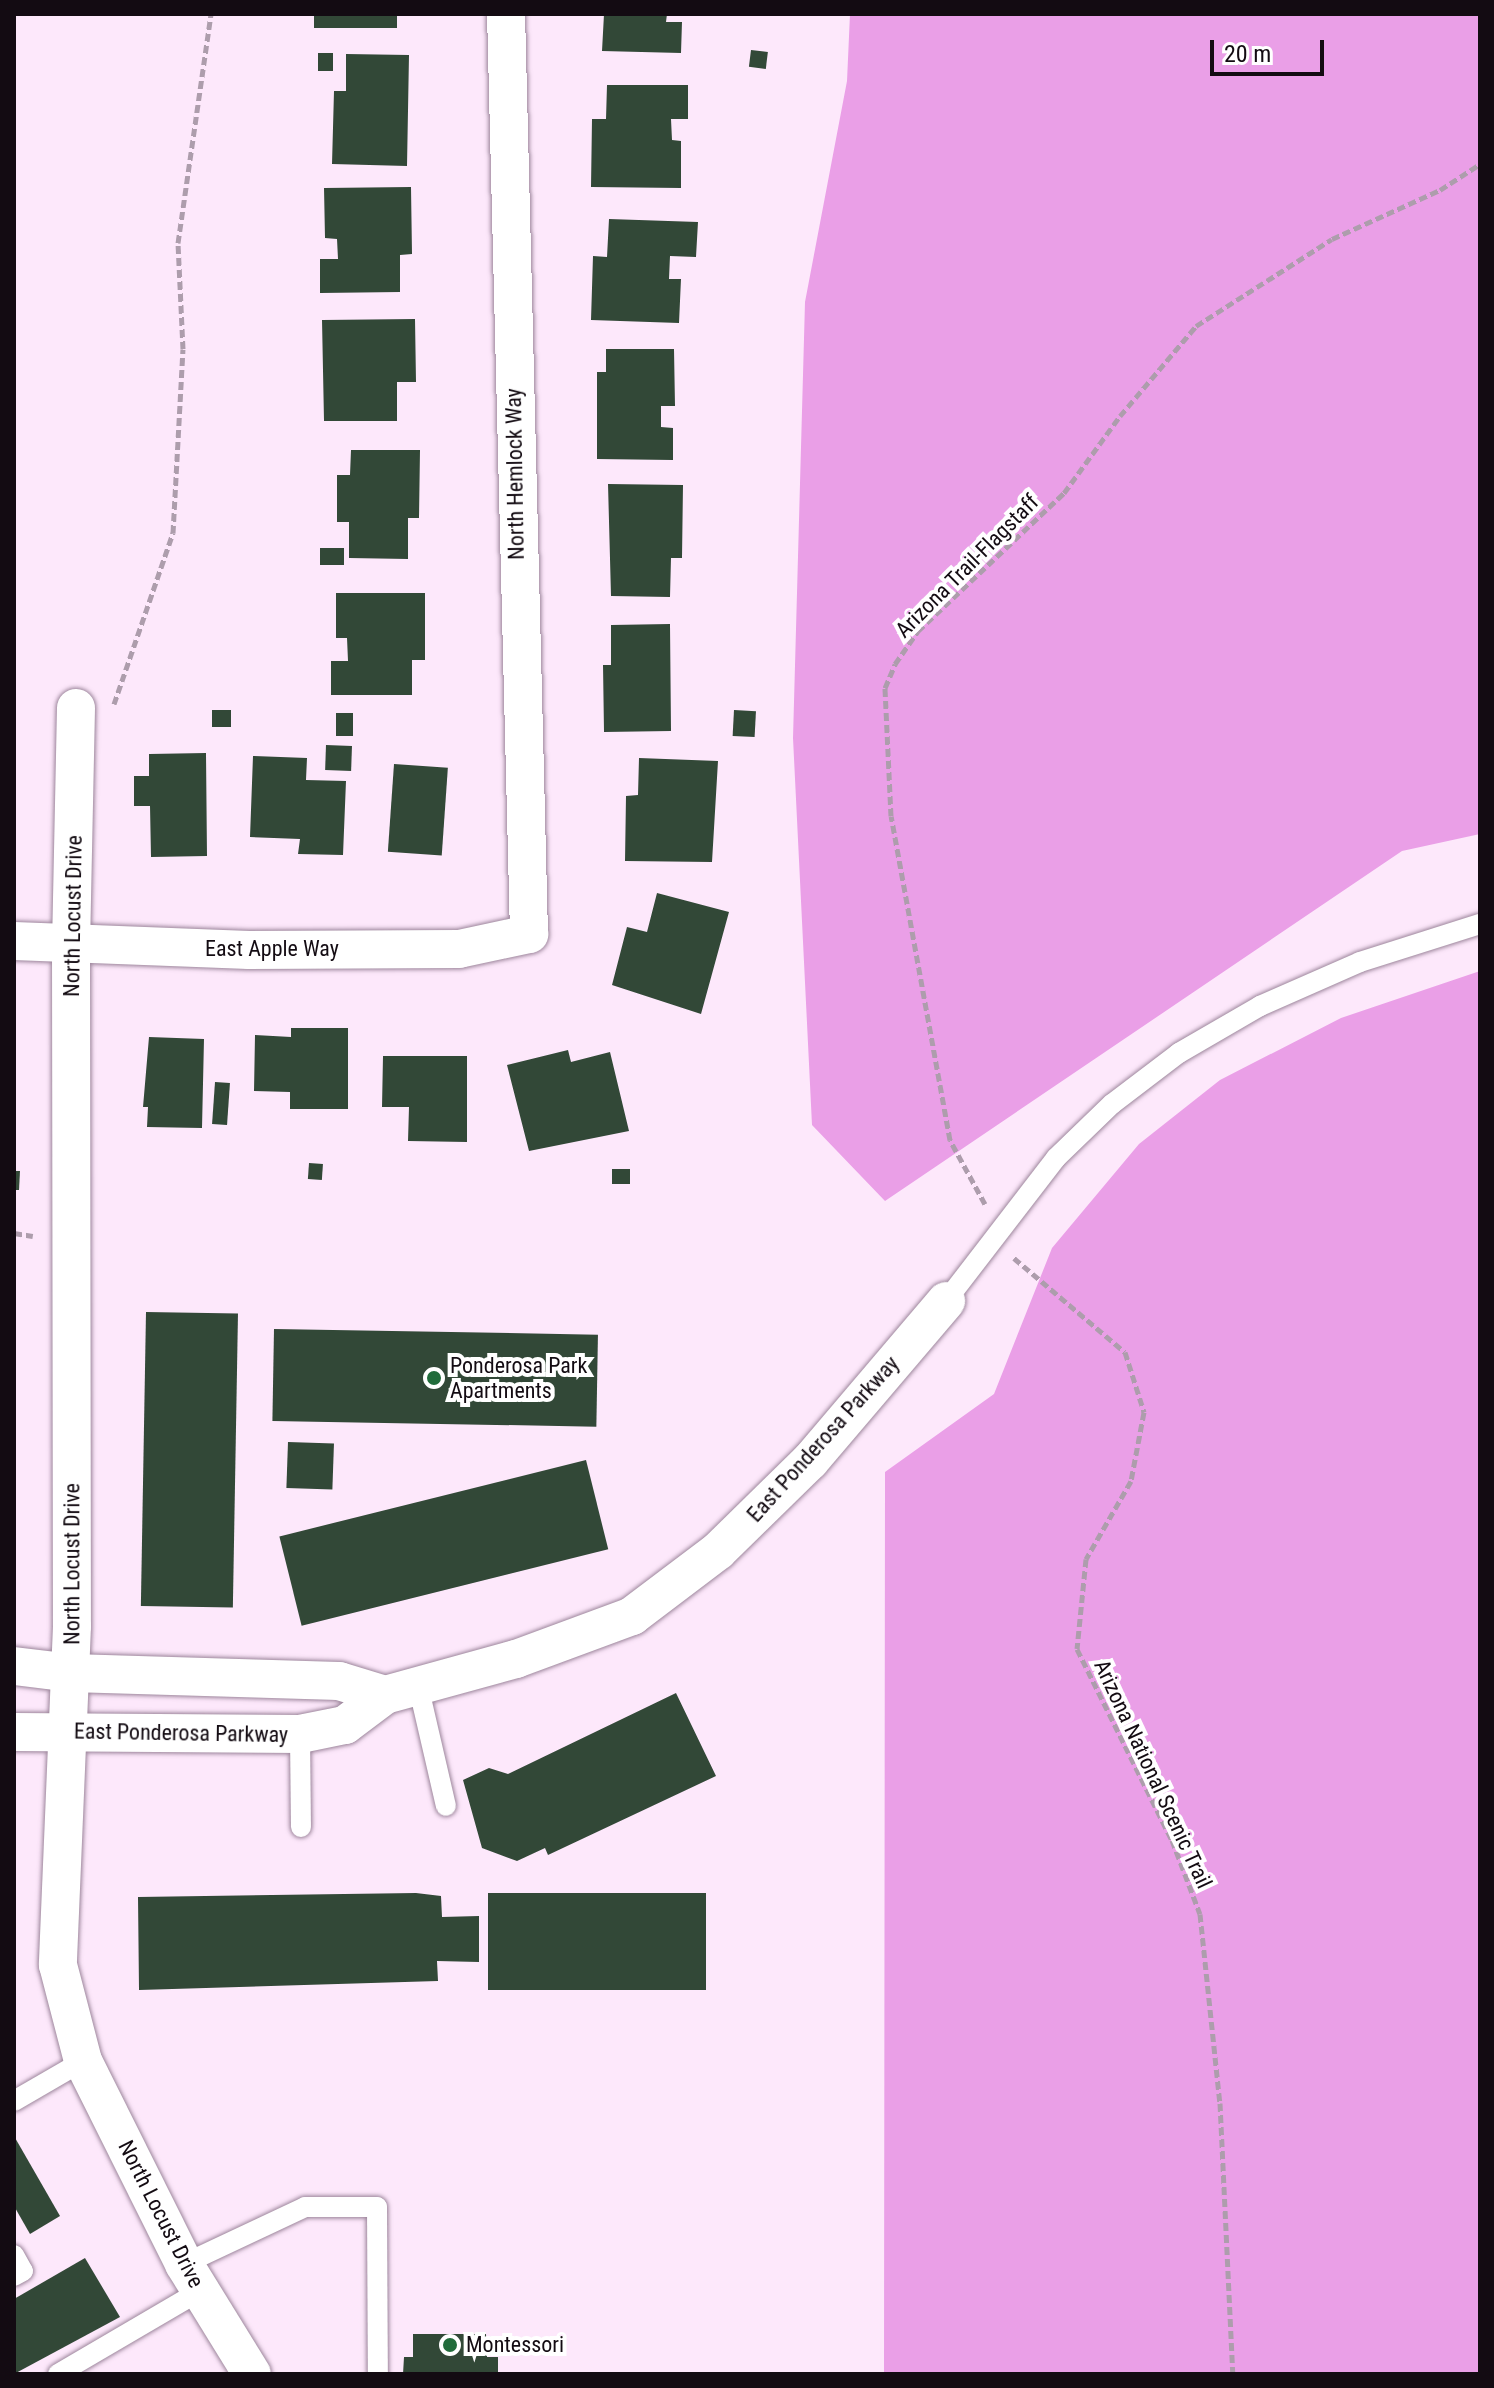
<!DOCTYPE html>
<html>
<head>
<meta charset="utf-8">
<style>
  body { margin:0 }
  #map { position:relative; width:1494px; height:2388px; overflow:hidden; background:#fde8fb; font-family:"Roboto Condensed",sans-serif }
  div>[style] { position:absolute }
  .forest>* { inset:0; background:#ea9fe7 }
  .building>* { inset:0; background:#324837; transform-origin:0 0 }
  .path>* { height:5px; margin-top:-2.5px; transform-origin:0; background:repeating-linear-gradient(90deg,#ad9dac 0 8px,transparent 0 12px) }
  .roads { filter:drop-shadow(0 0 2px #9d869c) drop-shadow(0 0 2px #9d869c) }
  .lane>* { height:20px; margin:-10px; padding:0 10px; transform-origin:10px; border-radius:10px; background:#fff }
  .street>* { height:38px; margin:-19px; padding:0 19px; transform-origin:19px; border-radius:19px; background:#fff }
  .dots>* { width:22px; height:22px; translate:-50% -50%; box-sizing:border-box; border:4px solid #fff; border-radius:50% }
  span { translate:-50% -50%; white-space:nowrap; text-align:center; line-height:1.15; -webkit-text-stroke:8px #fff; paint-order:stroke }
  .street-label { font-size:22px; color:#130b12 }
  .poi-label { font-size:22px; color:#130b12 }
  .left { translate:0 -50%; text-align:left }
  .frame { position:absolute; inset:0; border:16px solid #130b12; pointer-events:none }
  .scale { position:absolute; left:1210px; top:40px; width:114px; height:36px; box-sizing:border-box; border:4px solid #130b12; border-top:0; padding-left:10px; font-size:24px; line-height:28px; white-space:nowrap; color:#130b12; -webkit-text-stroke:6px #fff; paint-order:stroke }
</style>
</head>
<body>
<div id="map">
  <div class="forest">
    <i style="clip-path:polygon(850px 14px,1480px 14px,1480px 834px,1402px 851px,885px 1201px,812px 1125px,793px 738px,805px 302px,847px 81px)"></i>
    <i style="clip-path:polygon(1480px 971px,1480px 2374px,884px 2374px,885px 1472px,994px 1394px,1052px 1248px,1139px 1144px,1220px 1080px,1341px 1018px)"></i>
  </div>
  <div class="building">
    <i style="left:314px;top:14px;width:83px;height:14px"></i>
    <i style="clip-path:polygon(604px 14px,667px 14px,666px 22px,682px 22px,681px 53px,602px 51px)"></i>
    <i style="left:751px;top:50px;width:17px;height:17px;rotate:7deg"></i>
    <i style="left:318px;top:53px;width:15px;height:18px"></i>
    <i style="clip-path:polygon(346px 54px,409px 55px,407px 166px,332px 164px,334px 91px,346px 91px)"></i>
    <i style="clip-path:polygon(607px 85px,688px 85px,688px 119px,671px 119px,672px 140px,681px 141px,681px 188px,591px 187px,592px 119px,606px 119px)"></i>
    <i style="clip-path:polygon(411px 187px,412px 254px,400px 255px,400px 292px,320px 293px,320px 259px,338px 259px,337px 239px,325px 238px,324px 188px)"></i>
    <i style="clip-path:polygon(609px 219px,698px 222px,696px 257px,670px 256px,669px 279px,681px 279px,679px 323px,591px 320px,593px 256px,607px 257px)"></i>
    <i style="clip-path:polygon(415px 319px,416px 382px,397px 382px,397px 421px,324px 421px,322px 320px)"></i>
    <i style="clip-path:polygon(606px 349px,674px 349px,675px 406px,661px 406px,661px 427px,673px 428px,673px 460px,597px 459px,597px 372px,606px 372px)"></i>
    <i style="clip-path:polygon(351px 450px,420px 450px,419px 518px,408px 518px,408px 559px,349px 558px,349px 522px,337px 522px,337px 475px,350px 475px)"></i>
    <i style="clip-path:polygon(608px 484px,683px 485px,682px 558px,671px 558px,670px 597px,611px 596px)"></i>
    <i style="left:320px;top:548px;width:24px;height:17px"></i>
    <i style="clip-path:polygon(336px 593px,425px 593px,425px 660px,412px 660px,412px 695px,331px 695px,331px 661px,348px 661px,347px 638px,336px 638px)"></i>
    <i style="clip-path:polygon(670px 624px,671px 731px,604px 732px,603px 665px,611px 665px,611px 625px)"></i>
    <i style="left:212px;top:710px;width:19px;height:17px"></i>
    <i style="left:734px;top:710px;width:22px;height:26px;rotate:3deg"></i>
    <i style="left:336px;top:713px;width:17px;height:23px"></i>
    <i style="left:326px;top:745px;width:26px;height:25px;rotate:2deg"></i>
    <i style="clip-path:polygon(206px 753px,207px 856px,151px 857px,150px 806px,134px 806px,134px 776px,149px 776px,149px 754px)"></i>
    <i style="clip-path:polygon(253px 756px,307px 758px,306px 780px,346px 781px,343px 855px,298px 854px,300px 839px,250px 837px)"></i>
    <i style="clip-path:polygon(639px 758px,718px 761px,712px 862px,625px 861px,626px 796px,638px 795px)"></i>
    <i style="left:394px;top:764px;width:54px;height:88px;rotate:4deg"></i>
    <i style="clip-path:polygon(657px 893px,729px 912px,701px 1014px,612px 985px,627px 927px,647px 932px)"></i>
    <i style="clip-path:polygon(291px 1028px,348px 1028px,348px 1109px,290px 1109px,290px 1092px,254px 1091px,255px 1035px,291px 1037px)"></i>
    <i style="clip-path:polygon(149px 1037px,204px 1039px,202px 1128px,147px 1127px,148px 1107px,143px 1107px)"></i>
    <i style="clip-path:polygon(568px 1050px,571px 1062px,610px 1052px,629px 1131px,529px 1151px,507px 1065px)"></i>
    <i style="clip-path:polygon(383px 1056px,467px 1056px,467px 1142px,408px 1141px,409px 1107px,382px 1107px)"></i>
    <i style="left:215px;top:1082px;width:15px;height:42px;rotate:4deg"></i>
    <i style="left:309px;top:1163px;width:14px;height:16px;rotate:4deg"></i>
    <i style="left:612px;top:1169px;width:18px;height:15px"></i>
    <i style="clip-path:polygon(14px 1171px,20px 1171px,19px 1190px,14px 1190px)"></i>
    <i style="left:146px;top:1312px;width:92px;height:294px;rotate:1deg"></i>
    <i style="left:274px;top:1329px;width:324px;height:92px;rotate:1deg"></i>
    <i style="left:288px;top:1442px;width:46px;height:46px;rotate:2deg"></i>
    <i style="left:586px;top:1460px;width:92px;height:316px;rotate:76deg"></i>
    <i style="clip-path:polygon(676px 1693px,716px 1776px,548px 1855px,545px 1848px,517px 1861px,482px 1848px,463px 1780px,489px 1768px,508px 1774px)"></i>
    <i style="clip-path:polygon(416px 1893px,441px 1896px,442px 1917px,479px 1916px,479px 1962px,437px 1961px,438px 1981px,139px 1990px,138px 1897px)"></i>
    <i style="left:488px;top:1893px;width:218px;height:97px"></i>
    <i style="clip-path:polygon(14px 2136px,60px 2216px,30px 2234px,14px 2206px)"></i>
    <i style="clip-path:polygon(85px 2258px,120px 2317px,14px 2374px,14px 2299px)"></i>
    <i style="clip-path:polygon(413px 2334px,486px 2334px,487px 2357px,498px 2357px,498px 2374px,403px 2374px,404px 2357px,413px 2357px)"></i>
  </div>
  <div class="path">
    <i style="left:114px;top:704px;width:181px;rotate:-71deg"></i>
    <i style="left:173px;top:533px;width:184px;rotate:-86.9deg"></i>
    <i style="left:183px;top:349px;width:106px;rotate:-92.7deg"></i>
    <i style="left:178px;top:243px;width:231px;rotate:-81.8deg"></i>
    <i style="left:985px;top:1204px;width:73px;rotate:-118.7deg"></i>
    <i style="left:950px;top:1140px;width:329px;rotate:-100.3deg"></i>
    <i style="left:891px;top:816px;width:128px;rotate:-92.7deg"></i>
    <i style="left:885px;top:688px;width:26px;rotate:-67deg"></i>
    <i style="left:895px;top:664px;width:40px;rotate:-55.1deg"></i>
    <i style="left:918px;top:631px;width:201px;rotate:-43.4deg"></i>
    <i style="left:1064px;top:493px;width:95px;rotate:-54deg"></i>
    <i style="left:1120px;top:416px;width:118px;rotate:-49.8deg"></i>
    <i style="left:1196px;top:326px;width:161px;rotate:-32.6deg"></i>
    <i style="left:1332px;top:239px;width:119px;rotate:-24.4deg"></i>
    <i style="left:1440px;top:190px;width:48px;rotate:-33deg"></i>
    <i style="left:14px;top:1233px;width:19px;rotate:9deg"></i>
    <i style="left:1014px;top:1258px;width:145px;rotate:40.3deg"></i>
    <i style="left:1125px;top:1352px;width:63px;rotate:72.4deg"></i>
    <i style="left:1144px;top:1412px;width:70px;rotate:100.7deg"></i>
    <i style="left:1131px;top:1481px;width:90px;rotate:120deg"></i>
    <i style="left:1086px;top:1559px;width:90px;rotate:95.7deg"></i>
    <i style="left:1077px;top:1649px;width:213px;rotate:63.6deg"></i>
    <i style="left:1172px;top:1840px;width:79px;rotate:69.3deg"></i>
    <i style="left:1200px;top:1914px;width:190px;rotate:84deg"></i>
    <i style="left:1220px;top:2103px;width:271px;rotate:87.3deg"></i>
  </div>
  <div class="roads">
    <div class="lane">
      <i style="left:946px;top:1301px;width:180px;rotate:-52.4deg"></i>
      <i style="left:1056px;top:1158px;width:78px;rotate:-44deg"></i>
      <i style="left:1112px;top:1104px;width:84px;rotate:-37.3deg"></i>
      <i style="left:1179px;top:1053px;width:94px;rotate:-30.1deg"></i>
      <i style="left:1260px;top:1006px;width:109px;rotate:-23.7deg"></i>
      <i style="left:1360px;top:962px;width:126px;rotate:-17.6deg"></i>
      <i style="left:418px;top:1685px;width:124px;rotate:77deg"></i>
      <i style="left:300px;top:1734px;width:93px;rotate:89.4deg"></i>
      <i style="left:14px;top:2101px;width:80px;rotate:-30.1deg"></i>
      <i style="left:14px;top:2255px;width:18px;rotate:61deg"></i>
      <i style="left:23px;top:2271px;width:10px;rotate:151deg"></i>
      <i style="left:184px;top:2264px;width:134px;rotate:-25.2deg"></i>
      <i style="left:305px;top:2207px;width:72px"></i>
      <i style="left:377px;top:2207px;width:167px;rotate:89.7deg"></i>
      <i style="left:58px;top:2374px;width:164px;rotate:-30.3deg"></i>
    </div>
    <div class="street">
      <i style="left:76px;top:708px;width:239px;rotate:91.2deg"></i>
      <i style="left:71px;top:947px;width:679px;rotate:89.92deg"></i>
      <i style="left:72px;top:1626px;width:339px;rotate:92.4deg"></i>
      <i style="left:58px;top:1965px;width:99px;rotate:75.4deg"></i>
      <i style="left:83px;top:2061px;width:227px;rotate:63.5deg"></i>
      <i style="left:184px;top:2264px;width:129px;rotate:58.3deg"></i>
      <i style="left:14px;top:941px;width:235px;rotate:2.2deg"></i>
      <i style="left:249px;top:950px;width:210px;rotate:-0.3deg"></i>
      <i style="left:459px;top:949px;width:72px;rotate:-12.1deg"></i>
      <i style="left:529px;top:934px;width:920px;rotate:-91.43deg"></i>
      <i style="left:14px;top:1666px;width:57px;rotate:7deg"></i>
      <i style="left:71px;top:1673px;width:268px;rotate:1.7deg"></i>
      <i style="left:339px;top:1681px;width:48px;rotate:16.9deg"></i>
      <i style="left:14px;top:1732px;width:286px;rotate:0.4deg"></i>
      <i style="left:300px;top:1734px;width:46px;rotate:-11.3deg"></i>
      <i style="left:345px;top:1725px;width:50px;rotate:-36.9deg"></i>
      <i style="left:385px;top:1695px;width:136px;rotate:-15.4deg"></i>
      <i style="left:516px;top:1659px;width:124px;rotate:-20.3deg"></i>
      <i style="left:632px;top:1616px;width:108px;rotate:-37.1deg"></i>
      <i style="left:718px;top:1551px;width:129px;rotate:-44.4deg"></i>
      <i style="left:810px;top:1461px;width:210px;rotate:-49.6deg"></i>
    </div>
  </div>
  <div class="dots">
    <i style="left:434px;top:1378px;background:#216c3b"></i>
    <i style="left:450px;top:2345px;background:#216c3b"></i>
  </div>
  <div class="street-label">
    <span style="left:515px;top:474px;rotate:-91deg">North Hemlock Way</span>
    <span style="left:967px;top:566px;rotate:-45deg">Arizona Trail-Flagstaff</span>
    <span style="left:73px;top:916px;rotate:-89deg">North Locust Drive</span>
    <span style="left:272px;top:949px">East Apple Way</span>
    <span style="left:823px;top:1439px;rotate:-48deg">East Ponderosa Parkway</span>
    <span style="left:72px;top:1564px;rotate:-90deg">North Locust Drive</span>
    <span style="left:181px;top:1733px;rotate:1deg">East Ponderosa Parkway</span>
    <span style="left:1153px;top:1774px;rotate:65deg">Arizona National Scenic Trail</span>
    <span style="left:161px;top:2214px;rotate:63deg">North Locust Drive</span>
  </div>
  <div class="poi-label">
    <span class="left" style="left:450px;top:1378px">Ponderosa Park<br>Apartments</span>
    <span class="left" style="left:466px;top:2345px">Montessori</span>
  </div>
  <div class="frame"></div>
  <div class="scale">20 m</div>
</div>
</body>
</html>
